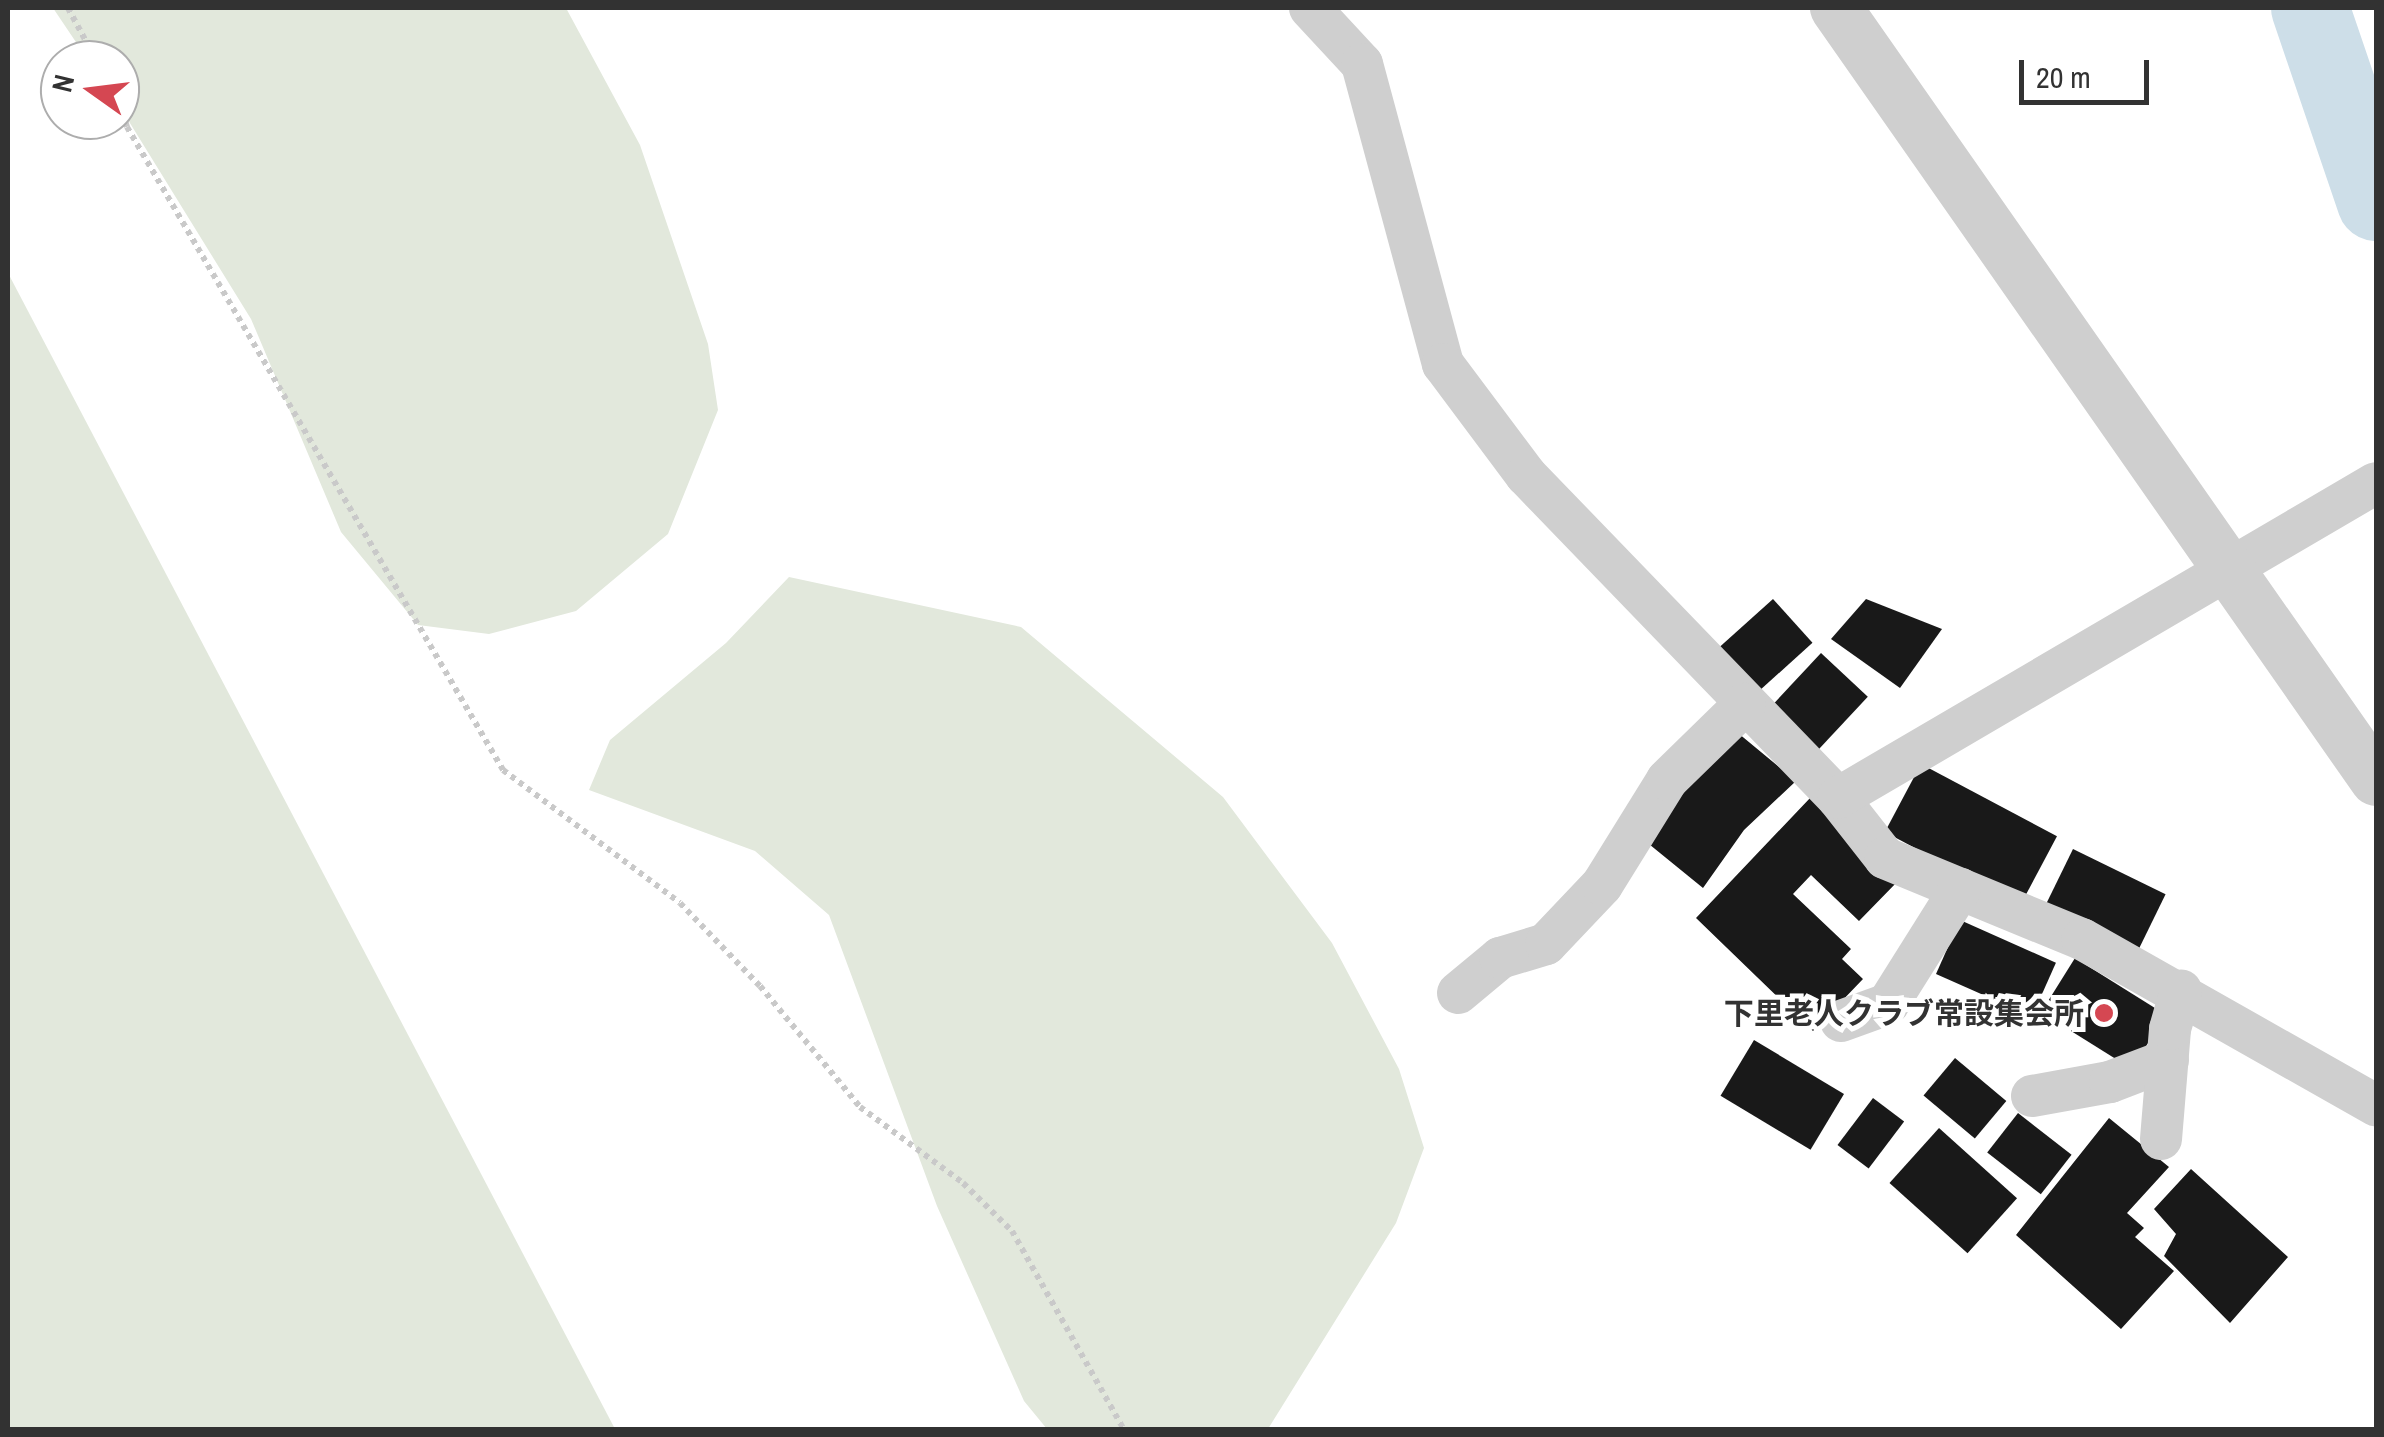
<!DOCTYPE html>
<html>
<head>
<meta charset="utf-8">
<style>
  body { margin:0 }
  #map { position:relative; width:2384px; height:1437px; overflow:hidden; background:#fff; font-family:"Archivo Narrow","Noto Sans JP",sans-serif }
  div>[style] { position:absolute }
  .green>* { inset:0; background:#e2e8dc }
  .river>* { height:78px; margin:-39px; padding:0 39px; transform-origin:39px; border-radius:39px; background:#cddee8 }
  .building>* { inset:0; background:#191919; transform-origin:0 0 }
  .path>* { height:6px; margin-top:-3px; transform-origin:0; background:repeating-linear-gradient(90deg,#c9c9c9 0 5px,transparent 0 10px) }
  .minor>* { height:42px; margin:-21px; padding:0 21px; transform-origin:21px; border-radius:21px; background:#cfcfcf }
  .tertiary>* { height:52px; margin:-26px; padding:0 26px; transform-origin:26px; border-radius:26px; background:#cfcfcf }
  .dots>* { width:28px; height:28px; translate:-50% -50%; box-sizing:border-box; border:5px solid #fff; border-radius:50% }
  span { translate:-50% -50%; white-space:nowrap; text-align:center; line-height:1.15; -webkit-text-stroke:10px #fff; paint-order:stroke }
  .poi-label { font-size:30px; color:#323232; font-weight:700 }
  .right { translate:-100% -50%; text-align:right }
  .frame { position:absolute; inset:0; border:10px solid #323232; pointer-events:none }
  .north { position:absolute; left:40px; top:40px; width:100px; height:100px; box-sizing:border-box; background:#fff; border:2px solid #adadad; border-radius:50%; rotate:284deg; font-size:28px; font-weight:700; line-height:40px; text-align:center; color:#323232 }
  .north::after { content:''; display:block; margin:auto; width:35px; height:45px; background:#d54752; clip-path:polygon(50% 0,100% 100%,50% 72%,0 100%) }
  .scale { position:absolute; left:2019px; top:60px; width:130px; height:45px; box-sizing:border-box; border:5px solid #323232; border-top:0; padding-left:12px; font-size:30px; line-height:35px; white-space:nowrap; color:#323232; -webkit-text-stroke:8px #fff; paint-order:stroke }
</style>
</head>
<body>
<div id="map">
  <div class="green">
    <i style="clip-path:polygon(53px 8px,566px 8px,640px 145px,708px 344px,718px 410px,668px 534px,576px 611px,489px 634px,418px 625px,341px 532px,251px 319px,120px 107px,120px 60px,88px 60px)"></i>
    <i style="clip-path:polygon(8px 273px,615px 1429px,8px 1429px)"></i>
    <i style="clip-path:polygon(789px 577px,1021px 627px,1223px 797px,1332px 943px,1399px 1069px,1424px 1148px,1396px 1223px,1268px 1429px,1047px 1429px,1024px 1401px,937px 1206px,829px 915px,755px 851px,589px 790px,610px 740px,726px 643px)"></i>
  </div>
  <div class="river">
    <i style="left:2310px;top:8px;width:205px;rotate:71.2deg"></i>
  </div>
  <div class="building">
    <i style="left:1773px;top:599px;width:59px;height:79px;rotate:48deg"></i>
    <i style="clip-path:polygon(1866px 599px,1942px 629px,1900px 688px,1831px 639px)"></i>
    <i style="left:1821px;top:653px;width:64px;height:76px;rotate:43deg"></i>
    <i style="clip-path:polygon(1738px 733px,1796px 781px,1744px 830px,1703px 888px,1644px 840px,1691px 777px)"></i>
    <i style="left:1921px;top:764px;width:154px;height:77px;rotate:28deg"></i>
    <i style="clip-path:polygon(1811px 797px,1898px 881px,1859px 921px,1811px 875px,1793px 894px,1851px 949px,1842px 959px,1863px 979px,1813px 1031px,1696px 918px)"></i>
    <i style="left:2073px;top:849px;width:103px;height:63px;rotate:26deg"></i>
    <i style="left:1960px;top:920px;width:105px;height:59px;rotate:24deg"></i>
    <i style="left:2075px;top:958px;width:107px;height:64px;rotate:32deg"></i>
    <i style="left:1754px;top:1040px;width:105px;height:65px;rotate:31deg"></i>
    <i style="left:1955px;top:1058px;width:67px;height:49px;rotate:40deg"></i>
    <i style="left:1873px;top:1098px;width:39px;height:59px;rotate:37deg"></i>
    <i style="left:2018px;top:1113px;width:68px;height:50px;rotate:38deg"></i>
    <i style="clip-path:polygon(2109px 1118px,2169px 1167px,2127px 1213px,2144px 1228px,2135px 1237px,2174px 1271px,2121px 1329px,2016px 1235px)"></i>
    <i style="left:1939px;top:1128px;width:105px;height:74px;rotate:42deg"></i>
    <i style="clip-path:polygon(2191px 1169px,2288px 1257px,2230px 1323px,2164px 1256px,2176px 1234px,2154px 1209px)"></i>
  </div>
  <div class="path">
    <i style="left:68px;top:8px;width:59px;rotate:61.7deg"></i>
    <i style="left:120px;top:104px;width:24px;rotate:73deg"></i>
    <i style="left:127px;top:127px;width:745px;rotate:59.68deg"></i>
    <i style="left:503px;top:770px;width:221px;rotate:36.9deg"></i>
    <i style="left:680px;top:903px;width:115px;rotate:46.1deg"></i>
    <i style="left:760px;top:986px;width:157px;rotate:50.4deg"></i>
    <i style="left:860px;top:1107px;width:128px;rotate:36.4deg"></i>
    <i style="left:963px;top:1183px;width:69px;rotate:44.4deg"></i>
    <i style="left:1012px;top:1231px;width:228px;rotate:60.6deg"></i>
  </div>
  <div class="minor">
    <i style="left:1310px;top:8px;width:76px;rotate:47.1deg"></i>
    <i style="left:1362px;top:64px;width:311px;rotate:74.9deg"></i>
    <i style="left:1443px;top:364px;width:139px;rotate:53.2deg"></i>
    <i style="left:1526px;top:475px;width:449px;rotate:46deg"></i>
    <i style="left:1838px;top:798px;width:76px;rotate:51.9deg"></i>
    <i style="left:1885px;top:858px;width:213px;rotate:22.4deg"></i>
    <i style="left:2082px;top:939px;width:338px;rotate:29.5deg"></i>
    <i style="left:1838px;top:798px;width:623px;rotate:-30.35deg"></i>
    <i style="left:1458px;top:993px;width:55px;rotate:-39.8deg"></i>
    <i style="left:1500px;top:958px;width:48px;rotate:-16.9deg"></i>
    <i style="left:1546px;top:944px;width:81px;rotate:-46.5deg"></i>
    <i style="left:1602px;top:885px;width:123px;rotate:-58.2deg"></i>
    <i style="left:1667px;top:780px;width:109px;rotate:-44.3deg"></i>
    <i style="left:1841px;top:1021px;width:50px;rotate:-19.9deg"></i>
    <i style="left:1888px;top:1004px;width:136px;rotate:-57.9deg"></i>
    <i style="left:2032px;top:1096px;width:79px;rotate:-10.2deg"></i>
    <i style="left:2110px;top:1082px;width:62px;rotate:-20.8deg"></i>
    <i style="left:2161px;top:1139px;width:110px;rotate:-85.3deg"></i>
    <i style="left:2170px;top:1029px;width:40px;rotate:-74deg"></i>
  </div>
  <div class="tertiary">
    <i style="left:1836px;top:8px;width:942px;rotate:55.03deg"></i>
  </div>
  <div class="dots">
    <i style="left:2104px;top:1013px;background:#d54752"></i>
  </div>
  <div class="poi-label">
    <span class="right" style="left:2084px;top:1013px">下里老人クラブ常設集会所</span>
  </div>
  <div class="frame"></div>
  <div class="north">N</div>
  <div class="scale">20 m</div>
</div>
</body>
</html>
